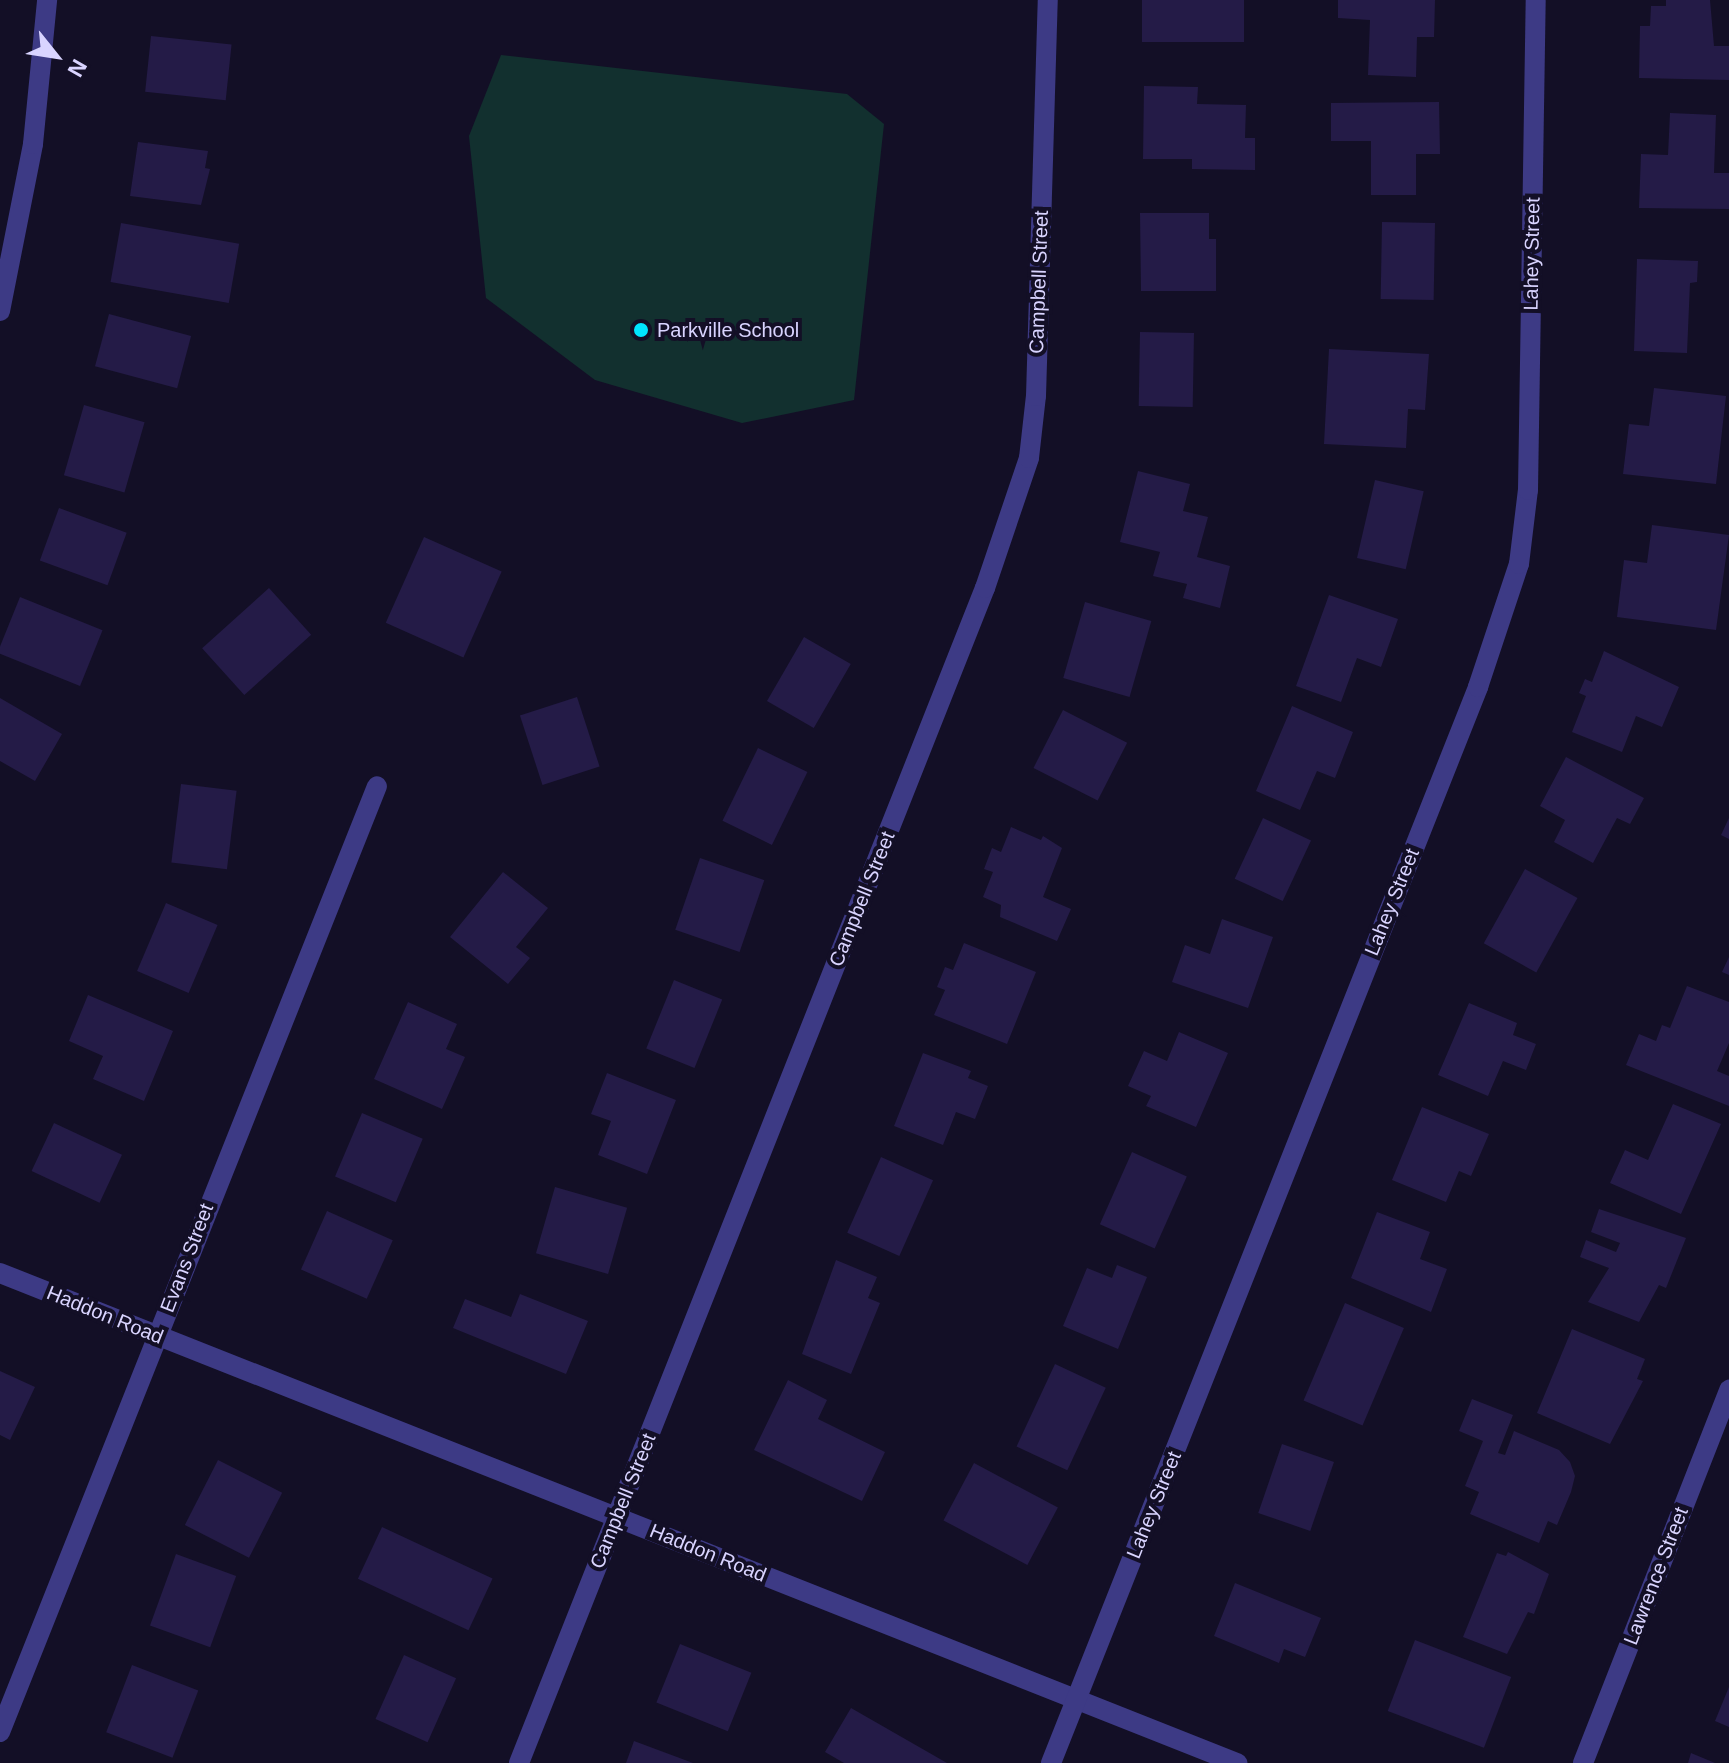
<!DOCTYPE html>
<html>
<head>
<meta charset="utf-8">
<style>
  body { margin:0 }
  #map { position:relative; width:1729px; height:1763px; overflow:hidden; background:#130f26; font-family:Arial,sans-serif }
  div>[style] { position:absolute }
  .green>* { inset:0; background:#12302f }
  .building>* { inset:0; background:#241b47; transform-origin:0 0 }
  .street>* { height:20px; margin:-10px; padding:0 10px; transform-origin:10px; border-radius:10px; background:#3d3a85 }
  .dots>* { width:22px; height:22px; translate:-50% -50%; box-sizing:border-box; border:4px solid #130f26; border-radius:50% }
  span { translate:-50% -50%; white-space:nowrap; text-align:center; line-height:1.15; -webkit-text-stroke:8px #130f26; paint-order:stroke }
  .street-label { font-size:20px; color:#d9d4ff }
  .poi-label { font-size:20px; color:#d9d4ff }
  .left { translate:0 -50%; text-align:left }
  .north { position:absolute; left:16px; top:16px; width:80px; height:80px; -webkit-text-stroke:6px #130f26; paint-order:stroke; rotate:120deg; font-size:22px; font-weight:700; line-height:32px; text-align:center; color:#d9d4ff }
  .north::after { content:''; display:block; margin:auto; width:28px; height:36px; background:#d9d4ff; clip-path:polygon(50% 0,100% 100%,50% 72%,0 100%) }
</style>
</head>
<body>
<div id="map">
  <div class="green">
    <i style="clip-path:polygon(501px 55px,847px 94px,884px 124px,854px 400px,742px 423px,595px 380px,486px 298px,469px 136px)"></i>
  </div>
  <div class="building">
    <i style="left:1142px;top:0;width:102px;height:42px"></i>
    <i style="clip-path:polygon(1338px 0,1435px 0,1434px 37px,1417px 37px,1416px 77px,1368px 75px,1370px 20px,1338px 18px)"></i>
    <i style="clip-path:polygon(1666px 0,1710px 0,1714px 46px,1729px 46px,1729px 80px,1639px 78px,1640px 26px,1650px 26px,1651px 6px,1666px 6px)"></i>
    <i style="left:151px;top:36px;width:81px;height:56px;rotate:6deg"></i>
    <i style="clip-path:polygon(1144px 86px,1198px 87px,1197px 104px,1246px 105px,1245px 138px,1255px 138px,1255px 170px,1192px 169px,1192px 159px,1143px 159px)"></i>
    <i style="clip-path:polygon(1439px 102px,1440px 154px,1416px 154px,1416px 195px,1371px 195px,1371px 141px,1331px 141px,1331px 103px)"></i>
    <i style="clip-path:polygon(1670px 113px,1716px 115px,1714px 173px,1729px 173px,1729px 209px,1639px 208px,1641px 154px,1668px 155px)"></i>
    <i style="clip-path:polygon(138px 142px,208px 151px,205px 168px,210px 169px,201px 205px,130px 196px)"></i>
    <i style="clip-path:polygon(1140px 213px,1209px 213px,1209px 239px,1216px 239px,1216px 291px,1141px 291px)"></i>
    <i style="left:1382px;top:222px;width:53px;height:77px;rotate:1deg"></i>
    <i style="left:121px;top:223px;width:120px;height:60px;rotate:10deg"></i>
    <i style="clip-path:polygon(1637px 259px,1698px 261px,1697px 282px,1690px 283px,1687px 353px,1634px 351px)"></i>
    <i style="left:109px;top:314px;width:85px;height:54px;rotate:15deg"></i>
    <i style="left:1140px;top:332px;width:54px;height:74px;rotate:1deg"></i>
    <i style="clip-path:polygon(1329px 349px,1429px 354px,1425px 410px,1408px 409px,1406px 448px,1324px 444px)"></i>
    <i style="clip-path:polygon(1654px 388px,1726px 396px,1716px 484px,1623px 474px,1629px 424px,1649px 426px)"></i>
    <i style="left:84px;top:405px;width:63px;height:73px;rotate:16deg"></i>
    <i style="clip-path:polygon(1138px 471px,1190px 484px,1183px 511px,1208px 517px,1197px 557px,1230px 566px,1220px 608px,1183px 598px,1187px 584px,1153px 576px,1160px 552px,1120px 542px)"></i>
    <i style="left:1375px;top:480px;width:50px;height:80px;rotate:13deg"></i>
    <i style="left:59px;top:508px;width:72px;height:56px;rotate:20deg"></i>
    <i style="clip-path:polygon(1652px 525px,1729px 535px,1716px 630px,1617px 617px,1624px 560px,1647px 563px)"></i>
    <i style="left:424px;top:537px;width:85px;height:94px;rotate:24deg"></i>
    <i style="left:269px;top:588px;width:63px;height:90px;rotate:48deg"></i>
    <i style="clip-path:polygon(1329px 595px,1398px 619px,1381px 667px,1357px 658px,1341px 702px,1296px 686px)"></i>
    <i style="left:20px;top:597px;width:89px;height:60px;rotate:22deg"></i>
    <i style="left:1085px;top:602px;width:69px;height:79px;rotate:16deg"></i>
    <i style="left:804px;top:637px;width:54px;height:74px;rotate:30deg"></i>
    <i style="clip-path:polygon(1604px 651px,1679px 687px,1662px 727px,1636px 716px,1622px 752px,1572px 732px,1586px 696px,1579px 693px,1585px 679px,1592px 682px)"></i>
    <i style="left:577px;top:697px;width:73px;height:60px;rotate:72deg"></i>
    <i style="clip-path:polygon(0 698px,62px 734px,35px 781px,0 761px)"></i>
    <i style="clip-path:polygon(1292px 706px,1353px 732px,1335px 778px,1317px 771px,1300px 810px,1256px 791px)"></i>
    <i style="left:1063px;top:710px;width:72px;height:65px;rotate:27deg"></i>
    <i style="left:758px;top:748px;width:55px;height:81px;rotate:26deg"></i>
    <i style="clip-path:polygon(1566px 757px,1644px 798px,1630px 824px,1617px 818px,1593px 863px,1554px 842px,1565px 820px,1540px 806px)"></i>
    <i style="left:181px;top:784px;width:56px;height:79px;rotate:7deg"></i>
    <i style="left:1263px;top:818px;width:53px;height:67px;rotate:25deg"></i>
    <i style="clip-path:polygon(1729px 818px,1729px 839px,1721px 835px)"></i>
    <i style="clip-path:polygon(1011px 827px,1041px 840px,1043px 836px,1062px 848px,1043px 897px,1071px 909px,1057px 941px,1000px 917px,1001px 905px,983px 897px,993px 872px,984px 869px,992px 848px,1001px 852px)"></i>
    <i style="left:700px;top:858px;width:68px;height:76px;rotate:19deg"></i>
    <i style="left:1525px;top:869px;width:60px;height:85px;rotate:29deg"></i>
    <i style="clip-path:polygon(503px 872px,548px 908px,516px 947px,530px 958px,508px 984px,450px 937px)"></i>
    <i style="left:166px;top:903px;width:56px;height:74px;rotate:23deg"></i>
    <i style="clip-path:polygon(1222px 919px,1273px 937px,1248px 1008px,1172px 982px,1185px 945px,1210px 954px)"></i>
    <i style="clip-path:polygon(964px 943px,1036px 972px,1007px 1044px,934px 1015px,945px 990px,937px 987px,945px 967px,953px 970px)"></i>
    <i style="clip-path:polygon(1729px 957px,1729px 975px,1722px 972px)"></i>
    <i style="left:674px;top:980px;width:52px;height:74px;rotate:22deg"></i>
    <i style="clip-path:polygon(1687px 986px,1729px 1002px,1729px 1043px,1717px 1071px,1729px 1076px,1729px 1106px,1626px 1065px,1639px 1034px,1656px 1041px,1662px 1025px,1670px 1028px)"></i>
    <i style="clip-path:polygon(88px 995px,173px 1031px,144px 1101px,93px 1079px,103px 1056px,69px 1041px)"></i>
    <i style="clip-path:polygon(408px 1002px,457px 1024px,446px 1049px,465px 1057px,442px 1109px,374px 1079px)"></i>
    <i style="clip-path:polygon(1469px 1003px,1517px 1023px,1513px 1035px,1536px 1044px,1526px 1070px,1503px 1061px,1488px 1096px,1438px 1075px)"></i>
    <i style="clip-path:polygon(1179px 1032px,1228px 1053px,1196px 1127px,1146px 1106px,1151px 1096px,1128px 1086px,1144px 1051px,1167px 1061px)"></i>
    <i style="clip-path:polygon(923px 1053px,971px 1071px,968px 1078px,988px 1086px,975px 1119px,956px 1112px,943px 1145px,894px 1126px)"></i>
    <i style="clip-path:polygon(607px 1073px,676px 1100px,647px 1174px,598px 1155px,611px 1121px,591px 1114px)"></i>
    <i style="clip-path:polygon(1673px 1104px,1721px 1124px,1681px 1214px,1610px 1183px,1625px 1150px,1648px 1160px)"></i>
    <i style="clip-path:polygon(1422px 1107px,1489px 1134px,1471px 1176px,1459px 1171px,1446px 1202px,1392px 1180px)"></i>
    <i style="left:362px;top:1113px;width:66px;height:69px;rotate:23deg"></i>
    <i style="left:54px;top:1123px;width:75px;height:53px;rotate:25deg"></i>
    <i style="left:1132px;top:1152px;width:60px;height:79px;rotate:24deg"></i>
    <i style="left:881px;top:1157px;width:57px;height:83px;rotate:24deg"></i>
    <i style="left:555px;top:1187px;width:75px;height:69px;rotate:16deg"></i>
    <i style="clip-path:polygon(1599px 1209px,1686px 1238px,1666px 1288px,1659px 1285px,1639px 1322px,1588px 1302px,1609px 1268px,1580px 1257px,1586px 1240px,1616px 1252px,1620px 1243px,1591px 1232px)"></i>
    <i style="left:327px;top:1211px;width:72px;height:64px;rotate:24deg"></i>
    <i style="clip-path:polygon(1377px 1212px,1430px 1232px,1420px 1259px,1447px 1269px,1431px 1312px,1351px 1278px)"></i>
    <i style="clip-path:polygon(836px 1260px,877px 1277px,868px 1298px,880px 1303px,851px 1374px,802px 1354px)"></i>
    <i style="clip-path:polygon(1117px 1265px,1147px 1277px,1118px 1349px,1063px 1326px,1087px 1268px,1112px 1278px)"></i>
    <i style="clip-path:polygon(520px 1294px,588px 1321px,566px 1374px,453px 1328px,465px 1299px,511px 1317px)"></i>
    <i style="left:1345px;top:1303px;width:64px;height:106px;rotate:23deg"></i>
    <i style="clip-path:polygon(1572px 1329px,1645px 1359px,1637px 1379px,1643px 1381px,1610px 1444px,1537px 1413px)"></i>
    <i style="left:1055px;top:1364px;width:56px;height:91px;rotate:25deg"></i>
    <i style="clip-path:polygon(0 1371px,35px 1387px,10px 1440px,0 1435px)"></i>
    <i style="clip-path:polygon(788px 1380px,827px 1400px,818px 1419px,885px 1452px,862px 1501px,754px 1450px)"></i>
    <i style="clip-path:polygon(1472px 1399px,1513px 1415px,1498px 1453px,1505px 1455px,1514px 1431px,1559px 1450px,1570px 1462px,1575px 1476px,1571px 1492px,1557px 1525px,1548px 1521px,1539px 1543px,1470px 1514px,1479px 1492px,1465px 1486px,1483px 1441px,1459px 1431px)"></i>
    <i style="left:1282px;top:1444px;width:55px;height:73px;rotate:19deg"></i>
    <i style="left:218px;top:1460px;width:72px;height:73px;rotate:27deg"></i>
    <i style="left:974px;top:1463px;width:95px;height:65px;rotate:28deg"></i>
    <i style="left:382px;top:1527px;width:122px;height:57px;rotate:25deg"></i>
    <i style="clip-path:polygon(1508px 1552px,1549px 1574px,1534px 1614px,1528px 1612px,1507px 1654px,1463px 1637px,1497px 1553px,1506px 1556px)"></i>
    <i style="left:176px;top:1554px;width:64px;height:76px;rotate:20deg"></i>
    <i style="clip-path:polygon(1235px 1583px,1321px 1618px,1305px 1657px,1284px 1649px,1279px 1663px,1214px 1636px)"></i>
    <i style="left:1415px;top:1640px;width:103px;height:76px;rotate:21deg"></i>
    <i style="left:680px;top:1644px;width:77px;height:63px;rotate:22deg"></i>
    <i style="left:404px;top:1655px;width:57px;height:70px;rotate:24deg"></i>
    <i style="left:132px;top:1665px;width:71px;height:72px;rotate:21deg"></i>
    <i style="clip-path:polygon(1729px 1687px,1729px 1727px,1715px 1721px)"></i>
    <i style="clip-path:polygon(851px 1708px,947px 1763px,844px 1763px,825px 1752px)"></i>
    <i style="clip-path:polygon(634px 1741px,693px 1763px,626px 1763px)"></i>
    <i style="clip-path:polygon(1691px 1753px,1715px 1763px,1688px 1763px)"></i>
  </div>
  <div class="street">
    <i style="left:0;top:311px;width:170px;rotate:-78.8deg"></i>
    <i style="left:33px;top:144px;width:145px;rotate:-84.4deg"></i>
    <i style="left:0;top:1273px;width:1331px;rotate:21.61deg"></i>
    <i style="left:0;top:1732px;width:1018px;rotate:-68.27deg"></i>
    <i style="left:519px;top:1763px;width:1264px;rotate:-68.37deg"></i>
    <i style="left:985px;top:588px;width:137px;rotate:-71.3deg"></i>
    <i style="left:1029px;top:458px;width:62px;rotate:-83.6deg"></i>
    <i style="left:1036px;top:396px;width:396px;rotate:-88.3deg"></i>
    <i style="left:1051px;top:1763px;width:1158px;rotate:-68.35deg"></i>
    <i style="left:1478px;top:687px;width:130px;rotate:-71.6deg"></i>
    <i style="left:1519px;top:564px;width:75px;rotate:-83.1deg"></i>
    <i style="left:1528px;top:490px;width:490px;rotate:-89.1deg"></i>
    <i style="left:1583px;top:1763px;width:401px;rotate:-68.6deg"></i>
  </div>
  <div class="dots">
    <i style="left:641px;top:330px;background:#00e5ff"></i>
  </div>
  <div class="street-label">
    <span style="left:1532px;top:254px;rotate:-89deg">Lahey Street</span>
    <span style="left:1039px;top:282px;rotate:-88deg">Campbell Street</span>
    <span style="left:862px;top:899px;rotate:-68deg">Campbell Street</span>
    <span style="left:1392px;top:902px;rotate:-68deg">Lahey Street</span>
    <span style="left:187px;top:1258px;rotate:-69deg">Evans Street</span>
    <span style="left:105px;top:1315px;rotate:22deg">Haddon Road</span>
    <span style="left:623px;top:1501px;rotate:-68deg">Campbell Street</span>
    <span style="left:1154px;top:1505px;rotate:-68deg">Lahey Street</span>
    <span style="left:708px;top:1553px;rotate:22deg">Haddon Road</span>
    <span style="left:1656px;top:1576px;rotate:-69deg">Lawrence Street</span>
  </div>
  <div class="poi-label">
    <span class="left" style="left:657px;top:330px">Parkville School</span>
  </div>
  <div class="north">N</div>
</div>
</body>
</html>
